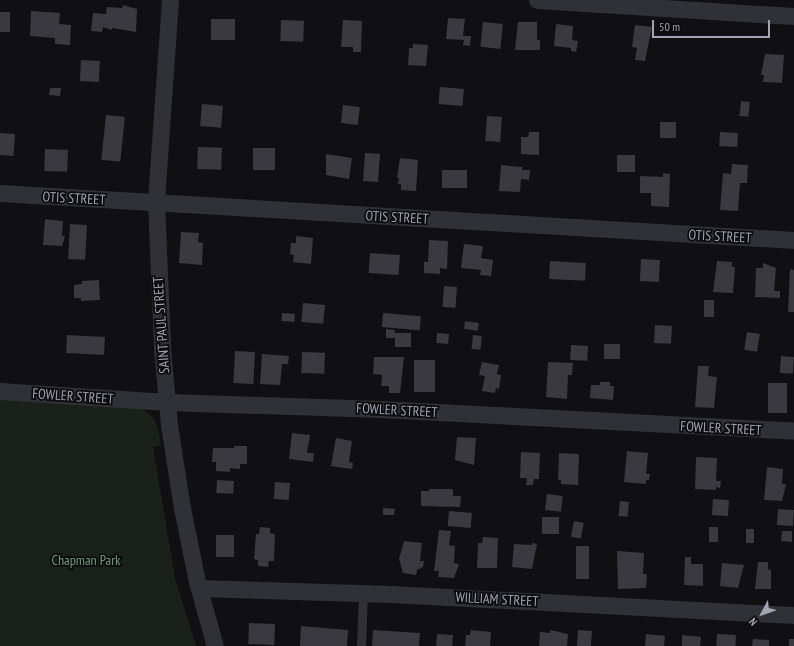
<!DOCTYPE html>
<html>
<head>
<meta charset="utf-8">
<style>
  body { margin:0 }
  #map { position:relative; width:794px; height:646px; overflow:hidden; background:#100f11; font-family:"PT Sans Narrow",sans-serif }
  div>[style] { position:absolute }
  .green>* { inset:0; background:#1a211b }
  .building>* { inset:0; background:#3a393f; transform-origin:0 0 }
  .service>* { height:9px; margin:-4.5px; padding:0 4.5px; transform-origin:4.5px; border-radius:4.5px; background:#303136 }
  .minor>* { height:17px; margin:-8.5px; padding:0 8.5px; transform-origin:8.5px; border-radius:8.5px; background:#303136 }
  span { translate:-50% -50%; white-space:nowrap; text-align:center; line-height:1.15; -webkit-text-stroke:3.5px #0b0a0c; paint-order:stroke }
  .street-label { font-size:14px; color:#a0a4b3 }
  .park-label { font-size:14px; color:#759f7b }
  .north { position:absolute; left:742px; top:594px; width:40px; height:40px; -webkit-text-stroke:3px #0b0a0c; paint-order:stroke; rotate:229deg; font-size:11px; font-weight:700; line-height:16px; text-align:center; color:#a0a4b3 }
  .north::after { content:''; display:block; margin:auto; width:14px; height:18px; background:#a0a4b3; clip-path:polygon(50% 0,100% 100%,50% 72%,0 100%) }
  .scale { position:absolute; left:652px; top:20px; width:118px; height:18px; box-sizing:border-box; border:2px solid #a0a4b3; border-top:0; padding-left:5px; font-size:12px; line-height:14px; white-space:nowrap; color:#a0a4b3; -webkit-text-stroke:3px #0b0a0c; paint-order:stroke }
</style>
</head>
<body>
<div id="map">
  <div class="green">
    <i style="clip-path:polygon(0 399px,143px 409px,152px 416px,158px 428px,161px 445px,153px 447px,175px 578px,196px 646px,0 646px)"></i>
  </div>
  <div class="building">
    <i style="clip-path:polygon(123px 5px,137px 9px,136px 32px,112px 28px,112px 30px,103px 27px,102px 32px,91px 31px,93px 13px,106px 14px,107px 7px,122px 8px)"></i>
    <i style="clip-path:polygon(31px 11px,60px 13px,59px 24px,71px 25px,70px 45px,55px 44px,55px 38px,30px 36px)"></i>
    <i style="left:0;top:12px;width:10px;height:20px"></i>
    <i style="clip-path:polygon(448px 18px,465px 19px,463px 36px,471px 36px,470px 46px,463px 45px,464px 40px,446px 39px)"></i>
    <i style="left:211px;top:19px;width:24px;height:21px"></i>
    <i style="left:281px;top:20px;width:23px;height:21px;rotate:2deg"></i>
    <i style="clip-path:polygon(343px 20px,362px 21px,361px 52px,353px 52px,353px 47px,341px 47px)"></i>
    <i style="left:483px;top:22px;width:20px;height:25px;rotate:6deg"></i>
    <i style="clip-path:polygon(518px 22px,537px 22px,537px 40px,540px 40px,540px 50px,515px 50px)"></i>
    <i style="clip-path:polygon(556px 24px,573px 26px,572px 40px,578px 41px,576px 52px,571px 51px,571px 48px,554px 46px)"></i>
    <i style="clip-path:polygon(635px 25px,652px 27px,645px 61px,635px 60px,637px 48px,632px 47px)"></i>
    <i style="clip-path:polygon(413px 44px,428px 45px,426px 66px,408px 65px,409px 48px,413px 48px)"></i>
    <i style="clip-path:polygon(765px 54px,784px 55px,782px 83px,763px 82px,764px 75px,761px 75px)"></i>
    <i style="left:81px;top:60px;width:19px;height:21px;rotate:3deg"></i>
    <i style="left:440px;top:87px;width:24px;height:17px;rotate:5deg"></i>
    <i style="clip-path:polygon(50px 88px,61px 88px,60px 96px,49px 95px)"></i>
    <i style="left:741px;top:101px;width:9px;height:15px;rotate:6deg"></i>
    <i style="left:202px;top:104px;width:21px;height:22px;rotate:5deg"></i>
    <i style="left:343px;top:105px;width:17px;height:18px;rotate:7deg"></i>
    <i style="left:106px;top:115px;width:19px;height:45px;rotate:6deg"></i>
    <i style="left:487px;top:116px;width:15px;height:25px;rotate:4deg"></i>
    <i style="left:660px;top:122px;width:16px;height:16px"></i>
    <i style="clip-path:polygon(529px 132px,539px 132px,539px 155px,521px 154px,521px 137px,528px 137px)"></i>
    <i style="left:720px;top:132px;width:18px;height:14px;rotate:3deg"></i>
    <i style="left:0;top:133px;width:15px;height:22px;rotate:4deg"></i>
    <i style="left:198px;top:147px;width:24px;height:22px;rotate:2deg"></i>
    <i style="left:253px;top:148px;width:22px;height:22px"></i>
    <i style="left:45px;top:149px;width:23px;height:22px;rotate:2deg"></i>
    <i style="left:365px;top:153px;width:15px;height:28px;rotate:4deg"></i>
    <i style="clip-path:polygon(326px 154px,352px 158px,349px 179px,326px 175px)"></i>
    <i style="left:617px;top:155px;width:18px;height:17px"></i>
    <i style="clip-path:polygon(400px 158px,418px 160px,416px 191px,401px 190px,401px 184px,398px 184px,399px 178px,397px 178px)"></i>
    <i style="clip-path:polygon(732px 164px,748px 165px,747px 183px,740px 183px,738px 211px,720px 210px,723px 173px,731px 174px)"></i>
    <i style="clip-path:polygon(501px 165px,522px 167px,522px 170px,530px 170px,529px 180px,521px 179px,520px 192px,499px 191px)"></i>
    <i style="left:442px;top:170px;width:25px;height:18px"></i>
    <i style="clip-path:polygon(663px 173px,670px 174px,669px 207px,651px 206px,651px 193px,640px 193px,640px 176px,663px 177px)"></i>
    <i style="clip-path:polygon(45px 219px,63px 221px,62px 236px,65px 236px,62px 246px,43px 245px)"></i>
    <i style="left:70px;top:224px;width:17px;height:35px;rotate:3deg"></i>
    <i style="clip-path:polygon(181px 232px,199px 233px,198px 242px,203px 243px,202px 265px,179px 263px)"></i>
    <i style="clip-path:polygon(296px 236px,313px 238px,311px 264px,293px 262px,294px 255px,290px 254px,291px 243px,296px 243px)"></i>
    <i style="clip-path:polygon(429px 240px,448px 241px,447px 269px,440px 268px,440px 274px,424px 273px,424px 262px,428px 262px)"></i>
    <i style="clip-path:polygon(464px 244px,483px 246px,481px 258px,493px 260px,491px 276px,480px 275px,481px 270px,461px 268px)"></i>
    <i style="left:370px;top:253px;width:30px;height:20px;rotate:4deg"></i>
    <i style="left:641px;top:259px;width:19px;height:22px;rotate:3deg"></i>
    <i style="left:550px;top:261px;width:36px;height:18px;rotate:3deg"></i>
    <i style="clip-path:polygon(717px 261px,732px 262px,732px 267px,735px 267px,733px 293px,713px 292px)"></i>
    <i style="clip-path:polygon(763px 263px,776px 268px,774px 291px,780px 291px,780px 298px,755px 297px,756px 268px,763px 268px)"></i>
    <i style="clip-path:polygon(790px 269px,794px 270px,794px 312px,788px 312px)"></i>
    <i style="clip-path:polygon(99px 280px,100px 300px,81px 301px,81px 298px,74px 298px,74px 285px,82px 284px,82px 281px)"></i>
    <i style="left:444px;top:286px;width:13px;height:21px;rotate:4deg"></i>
    <i style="left:704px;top:300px;width:10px;height:17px"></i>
    <i style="left:303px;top:303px;width:22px;height:19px;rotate:5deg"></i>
    <i style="left:282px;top:313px;width:13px;height:8px;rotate:4deg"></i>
    <i style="left:383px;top:313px;width:38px;height:14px;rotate:5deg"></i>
    <i style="left:465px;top:321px;width:14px;height:8px;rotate:8deg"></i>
    <i style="left:655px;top:325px;width:17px;height:18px;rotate:3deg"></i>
    <i style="clip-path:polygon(386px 329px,395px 330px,395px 333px,411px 333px,411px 347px,395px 347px,395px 338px,386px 338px)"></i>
    <i style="left:747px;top:332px;width:13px;height:18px;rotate:9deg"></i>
    <i style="left:437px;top:333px;width:12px;height:10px;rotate:5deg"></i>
    <i style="left:67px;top:335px;width:38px;height:18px;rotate:3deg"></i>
    <i style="left:473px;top:335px;width:9px;height:14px;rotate:6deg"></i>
    <i style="left:604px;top:344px;width:16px;height:15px"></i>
    <i style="left:571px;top:345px;width:17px;height:15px;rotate:3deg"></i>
    <i style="left:235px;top:351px;width:20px;height:32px;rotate:3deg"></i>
    <i style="left:302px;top:352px;width:23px;height:21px;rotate:2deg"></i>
    <i style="clip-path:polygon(262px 354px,289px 356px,288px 364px,282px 364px,280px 385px,260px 384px)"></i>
    <i style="left:781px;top:356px;width:13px;height:17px;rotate:4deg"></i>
    <i style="clip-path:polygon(374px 357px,404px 357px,400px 393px,389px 393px,389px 386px,381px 386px,382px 375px,373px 374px)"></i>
    <i style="left:414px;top:360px;width:21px;height:32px"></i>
    <i style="clip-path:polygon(482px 362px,499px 365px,497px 374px,501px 375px,499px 389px,496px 388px,495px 393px,482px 391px,485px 376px,479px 375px)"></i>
    <i style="clip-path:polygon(548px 362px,573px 363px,572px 375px,568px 375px,567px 399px,546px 397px)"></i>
    <i style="clip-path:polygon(698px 366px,709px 366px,708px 376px,717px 377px,714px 408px,695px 407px)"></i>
    <i style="clip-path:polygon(600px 382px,610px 382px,610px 386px,614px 386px,613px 400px,590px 398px,591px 385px,600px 385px)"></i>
    <i style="left:768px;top:383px;width:19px;height:30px"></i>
    <i style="clip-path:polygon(292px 433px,310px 435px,307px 453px,314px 453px,313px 462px,289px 459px)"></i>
    <i style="clip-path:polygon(457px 437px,476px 438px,474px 465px,455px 460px)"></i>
    <i style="clip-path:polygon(336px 438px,352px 441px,349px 462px,353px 463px,352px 469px,331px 466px)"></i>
    <i style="clip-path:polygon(234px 446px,247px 446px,247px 464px,240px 464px,240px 469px,230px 468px,230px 472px,216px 471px,216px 462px,212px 462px,213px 448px,234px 448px)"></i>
    <i style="clip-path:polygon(627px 451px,648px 453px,646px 474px,650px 474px,649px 480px,646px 480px,646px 484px,624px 482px)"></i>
    <i style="clip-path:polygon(521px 452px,540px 453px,539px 479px,534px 479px,533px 485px,526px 485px,527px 478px,520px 478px)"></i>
    <i style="clip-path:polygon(559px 453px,579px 454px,578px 485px,561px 484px,561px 480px,558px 480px)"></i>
    <i style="clip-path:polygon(696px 457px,717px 458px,716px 481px,721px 481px,720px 488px,716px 487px,716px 490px,695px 489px)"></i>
    <i style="clip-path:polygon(767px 467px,783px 469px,782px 484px,786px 484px,782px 501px,764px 500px)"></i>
    <i style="left:217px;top:480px;width:17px;height:13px;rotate:3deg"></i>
    <i style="left:275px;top:482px;width:15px;height:17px;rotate:4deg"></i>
    <i style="clip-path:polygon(429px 489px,453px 489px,453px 496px,461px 496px,460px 507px,421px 506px,421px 491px,429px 491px)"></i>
    <i style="left:547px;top:494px;width:16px;height:16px;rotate:7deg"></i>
    <i style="left:713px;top:499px;width:16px;height:16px;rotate:4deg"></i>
    <i style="left:620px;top:501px;width:9px;height:15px;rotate:6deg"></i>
    <i style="clip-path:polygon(383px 508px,395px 509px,394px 515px,383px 515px)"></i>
    <i style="left:778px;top:509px;width:16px;height:16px;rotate:4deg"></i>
    <i style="left:449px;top:511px;width:23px;height:15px;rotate:5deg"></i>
    <i style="left:542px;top:517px;width:17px;height:17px"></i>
    <i style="left:574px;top:521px;width:10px;height:16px;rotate:11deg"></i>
    <i style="clip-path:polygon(260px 527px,270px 528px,270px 533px,275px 534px,274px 561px,269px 561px,268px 567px,258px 566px,258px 560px,254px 559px,256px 534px,259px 534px)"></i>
    <i style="left:709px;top:527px;width:9px;height:15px"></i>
    <i style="left:746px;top:529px;width:8px;height:14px"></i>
    <i style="clip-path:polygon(439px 530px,451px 531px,449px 545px,455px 546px,454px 563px,459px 564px,454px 578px,438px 577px,439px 571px,434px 571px)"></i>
    <i style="clip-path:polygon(782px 531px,792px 531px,792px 542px,781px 541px)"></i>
    <i style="left:216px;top:535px;width:18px;height:22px"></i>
    <i style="clip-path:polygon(483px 537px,498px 538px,497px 568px,477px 568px,478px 543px,482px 543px)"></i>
    <i style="clip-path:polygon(404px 541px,422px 543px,420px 561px,424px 561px,423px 567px,417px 570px,416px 575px,403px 573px,399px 559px)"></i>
    <i style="clip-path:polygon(532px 543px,537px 544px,532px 569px,512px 567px,514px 544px,532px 545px)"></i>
    <i style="left:576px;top:546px;width:13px;height:33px"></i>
    <i style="clip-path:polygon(617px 551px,644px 553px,643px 574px,647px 574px,646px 588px,618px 589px)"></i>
    <i style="clip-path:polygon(685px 557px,691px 557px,691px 564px,703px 564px,703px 586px,684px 585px)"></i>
    <i style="clip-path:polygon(758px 562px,768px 562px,768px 569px,771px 570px,771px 589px,755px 589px)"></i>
    <i style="clip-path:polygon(722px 563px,744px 565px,738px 588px,720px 586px)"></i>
    <i style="left:249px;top:623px;width:26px;height:21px;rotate:2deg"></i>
    <i style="clip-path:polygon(301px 626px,348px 630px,347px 646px,300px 646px)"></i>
    <i style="clip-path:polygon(373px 630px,420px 633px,419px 646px,372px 646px)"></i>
    <i style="clip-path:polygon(471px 630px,491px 632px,490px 646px,465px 646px,466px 635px,470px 635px)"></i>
    <i style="clip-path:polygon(550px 630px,568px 634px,567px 646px,539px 646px,540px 632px,550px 633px)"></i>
    <i style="left:578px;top:630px;width:14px;height:16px;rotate:4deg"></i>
    <i style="left:437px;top:634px;width:16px;height:12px;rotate:4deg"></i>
    <i style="clip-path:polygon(646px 634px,665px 636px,664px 646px,645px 646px)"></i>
    <i style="left:717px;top:634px;width:19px;height:12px;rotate:3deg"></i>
    <i style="clip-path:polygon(682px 635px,701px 637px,700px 646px,682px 646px)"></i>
    <i style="clip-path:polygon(753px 639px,769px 640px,769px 646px,752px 646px)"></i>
    <i style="left:789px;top:639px;width:5px;height:7px"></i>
  </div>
  <div class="service">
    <i style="left:361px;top:646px;width:53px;rotate:-87.8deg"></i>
  </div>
  <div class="minor">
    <i style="left:170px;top:0;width:202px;rotate:94deg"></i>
    <i style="left:156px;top:202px;width:146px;rotate:87.6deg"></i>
    <i style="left:162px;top:348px;width:77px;rotate:84.8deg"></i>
    <i style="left:169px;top:425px;width:84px;rotate:81.1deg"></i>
    <i style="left:182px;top:508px;width:76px;rotate:78.5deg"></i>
    <i style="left:197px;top:582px;width:66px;rotate:74.3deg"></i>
    <i style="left:537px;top:0;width:257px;rotate:3.6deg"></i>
    <i style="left:0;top:193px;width:795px;rotate:3.39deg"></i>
    <i style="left:0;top:391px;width:167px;rotate:3.8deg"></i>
    <i style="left:167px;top:402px;width:214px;rotate:1.9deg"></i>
    <i style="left:381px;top:409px;width:414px;rotate:3deg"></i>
    <i style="left:199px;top:588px;width:192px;rotate:1.8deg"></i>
    <i style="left:391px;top:594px;width:404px;rotate:3deg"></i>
  </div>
  <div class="street-label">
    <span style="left:74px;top:198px;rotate:3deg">OTIS STREET</span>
    <span style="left:397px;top:217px;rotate:3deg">OTIS STREET</span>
    <span style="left:720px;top:236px;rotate:3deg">OTIS STREET</span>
    <span style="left:161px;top:325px;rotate:-94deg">SAINT PAUL STREET</span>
    <span style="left:73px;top:396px;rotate:4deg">FOWLER STREET</span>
    <span style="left:397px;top:410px;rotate:3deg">FOWLER STREET</span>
    <span style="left:721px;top:428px;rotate:3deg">FOWLER STREET</span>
    <span style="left:497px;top:599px;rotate:3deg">WILLIAM STREET</span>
  </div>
  <div class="park-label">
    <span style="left:86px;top:560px">Chapman Park</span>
  </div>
  <div class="north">N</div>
  <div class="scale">50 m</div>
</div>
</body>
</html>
